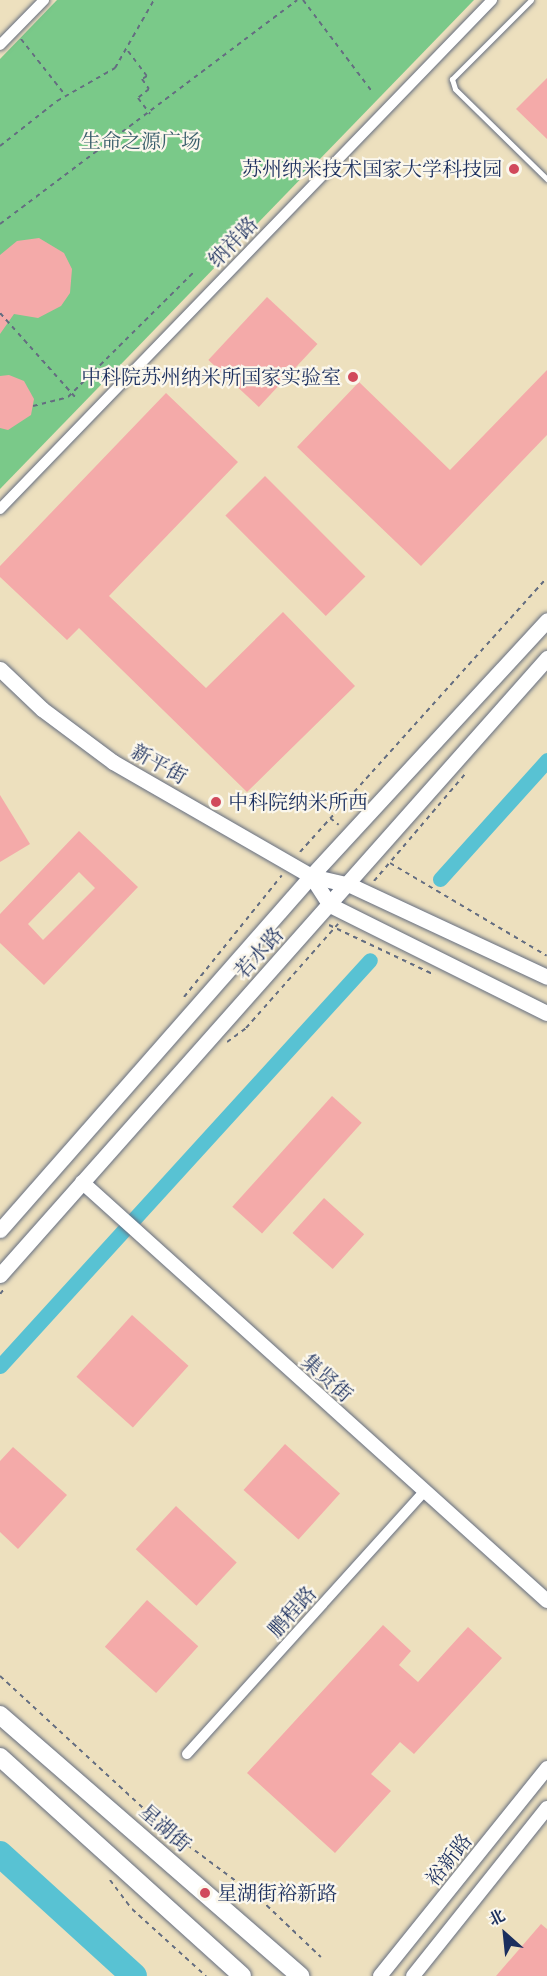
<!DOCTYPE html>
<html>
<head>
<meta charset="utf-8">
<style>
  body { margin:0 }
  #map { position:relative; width:547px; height:1976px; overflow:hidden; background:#ede0be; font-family:Cardo,"Noto Serif SC",serif }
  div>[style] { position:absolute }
  .green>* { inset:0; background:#7ac989 }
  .canal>* { height:15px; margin:-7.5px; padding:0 7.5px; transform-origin:7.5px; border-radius:7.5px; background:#58c2d3 }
  .river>* { height:26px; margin:-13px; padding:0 13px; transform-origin:13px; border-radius:13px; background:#58c2d3 }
  .building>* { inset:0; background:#f4aaa9; transform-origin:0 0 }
  .path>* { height:2px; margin-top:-1px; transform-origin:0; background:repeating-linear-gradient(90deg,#646d80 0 4.5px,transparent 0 9px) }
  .roads { filter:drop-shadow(0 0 2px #646d80) drop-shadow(0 0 2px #646d80) }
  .service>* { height:5px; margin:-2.5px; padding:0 2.5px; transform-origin:2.5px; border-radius:2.5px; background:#fff }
  .minor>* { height:10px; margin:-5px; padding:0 5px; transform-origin:5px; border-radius:5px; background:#fff }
  .tertiary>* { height:14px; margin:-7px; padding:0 7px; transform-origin:7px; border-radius:7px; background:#fff }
  .secondary>* { height:15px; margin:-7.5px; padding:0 7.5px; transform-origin:7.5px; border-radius:7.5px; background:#fff }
  .primary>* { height:18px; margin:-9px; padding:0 9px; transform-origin:9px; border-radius:9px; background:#fff }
  .dots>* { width:16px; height:16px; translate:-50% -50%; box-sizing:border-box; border:3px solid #fbf7ec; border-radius:50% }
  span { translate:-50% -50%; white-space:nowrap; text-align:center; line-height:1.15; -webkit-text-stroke:4.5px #fbf7ec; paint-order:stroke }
  .park-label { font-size:20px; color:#385d6b }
  .poi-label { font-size:20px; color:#1b2f5e }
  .right { translate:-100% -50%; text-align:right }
  .left { translate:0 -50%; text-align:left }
  .street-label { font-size:20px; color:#1b2f5e }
  .north { position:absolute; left:475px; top:1904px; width:60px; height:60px; -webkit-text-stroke:4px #fbf7ec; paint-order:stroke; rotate:333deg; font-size:16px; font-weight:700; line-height:24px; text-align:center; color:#1b2f5e }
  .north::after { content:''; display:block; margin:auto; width:21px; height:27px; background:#1b2f5e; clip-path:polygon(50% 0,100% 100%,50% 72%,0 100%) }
</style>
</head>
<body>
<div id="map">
  <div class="green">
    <i style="clip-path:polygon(57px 0,474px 0,0 489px,0 59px)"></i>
  </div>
  <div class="canal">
    <i style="left:440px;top:879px;width:160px;rotate:-48deg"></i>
    <i style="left:0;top:1366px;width:549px;rotate:-47.66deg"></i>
  </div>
  <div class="river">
    <i style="left:0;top:1854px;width:181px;rotate:42.3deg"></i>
  </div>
  <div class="building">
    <i style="clip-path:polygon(547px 78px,547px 139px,516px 109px)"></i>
    <i style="clip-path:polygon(39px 238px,64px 253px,72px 269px,70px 293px,61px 306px,38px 318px,14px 314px,0 334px,0 255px,17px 241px)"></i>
    <i style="left:267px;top:297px;width:69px;height:86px;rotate:43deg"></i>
    <i style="clip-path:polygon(547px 370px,547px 435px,421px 566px,297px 447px,359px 382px,450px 470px)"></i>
    <i style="clip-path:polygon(9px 375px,24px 381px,34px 399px,31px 415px,8px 430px,0 428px,0 376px)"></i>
    <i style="clip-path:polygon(166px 393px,238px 462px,109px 596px,206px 688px,283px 612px,355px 686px,247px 792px,79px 628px,67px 640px,0 577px,0 566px)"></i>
    <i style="left:265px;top:476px;width:142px;height:56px;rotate:45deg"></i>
    <i style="clip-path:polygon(0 795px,30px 844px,0 862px)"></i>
    <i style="clip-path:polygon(evenodd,79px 831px,138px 887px,44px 985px,0 943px,0 914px,79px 831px,79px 872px,95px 888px,43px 940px,28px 924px,79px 872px)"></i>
    <i style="left:332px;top:1096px;width:40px;height:149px;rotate:42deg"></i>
    <i style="left:324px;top:1198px;width:54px;height:47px;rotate:42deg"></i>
    <i style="left:132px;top:1315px;width:76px;height:83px;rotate:42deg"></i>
    <i style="left:285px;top:1444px;width:74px;height:62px;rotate:42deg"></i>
    <i style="clip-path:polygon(13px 1447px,67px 1495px,18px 1549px,0 1532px,0 1461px)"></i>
    <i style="left:176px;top:1506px;width:83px;height:59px;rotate:43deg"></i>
    <i style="left:147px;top:1600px;width:69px;height:63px;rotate:42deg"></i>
    <i style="clip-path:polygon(383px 1625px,411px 1651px,399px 1665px,418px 1682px,468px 1627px,502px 1658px,414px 1754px,400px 1742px,371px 1774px,391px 1791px,335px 1853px,247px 1773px)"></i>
    <i style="clip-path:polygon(541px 1924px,547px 1929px,547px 1976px,496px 1976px)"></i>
  </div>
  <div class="path">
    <i style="left:303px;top:0;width:116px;rotate:53deg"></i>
    <i style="left:21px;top:39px;width:73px;rotate:51.7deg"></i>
    <i style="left:128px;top:51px;width:31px;rotate:53deg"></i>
    <i style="left:147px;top:76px;width:6px;rotate:149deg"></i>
    <i style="left:142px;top:79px;width:12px;rotate:55deg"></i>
    <i style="left:149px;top:89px;width:14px;rotate:141deg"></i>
    <i style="left:138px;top:98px;width:20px;rotate:53deg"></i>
    <i style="left:0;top:146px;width:73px;rotate:-38.3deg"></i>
    <i style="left:57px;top:101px;width:67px;rotate:-29.6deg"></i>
    <i style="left:115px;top:68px;width:78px;rotate:-60.2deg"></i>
    <i style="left:0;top:224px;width:372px;rotate:-37deg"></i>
    <i style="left:0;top:313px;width:114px;rotate:48.2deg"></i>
    <i style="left:33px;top:406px;width:36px;rotate:-14deg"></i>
    <i style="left:68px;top:397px;width:179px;rotate:-44.8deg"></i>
    <i style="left:330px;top:818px;width:11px;rotate:38deg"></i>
    <i style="left:300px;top:852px;width:369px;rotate:-48deg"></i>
    <i style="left:390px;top:863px;width:182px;rotate:30.6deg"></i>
    <i style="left:374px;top:881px;width:142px;rotate:-49.6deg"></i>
    <i style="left:329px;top:925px;width:117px;rotate:25.3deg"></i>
    <i style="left:184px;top:997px;width:156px;rotate:-51.2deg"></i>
    <i style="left:227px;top:1042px;width:24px;rotate:-36deg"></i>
    <i style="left:246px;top:1028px;width:139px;rotate:-48.5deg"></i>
    <i style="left:0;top:1294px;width:6px;rotate:-51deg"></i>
    <i style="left:0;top:1676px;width:226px;rotate:42.7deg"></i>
    <i style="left:166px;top:1829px;width:117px;rotate:36.7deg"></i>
    <i style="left:260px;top:1899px;width:84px;rotate:43.6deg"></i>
    <i style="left:110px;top:1880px;width:36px;rotate:53deg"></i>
    <i style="left:132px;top:1909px;width:100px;rotate:42.2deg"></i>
  </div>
  <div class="roads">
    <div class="service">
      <i style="left:531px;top:0;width:112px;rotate:135deg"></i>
      <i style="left:452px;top:79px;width:10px;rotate:73deg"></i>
      <i style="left:455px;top:89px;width:129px;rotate:44.4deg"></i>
    </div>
    <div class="minor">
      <i style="left:0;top:45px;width:63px;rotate:-45.6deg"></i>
      <i style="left:0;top:509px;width:708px;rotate:-45.97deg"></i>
      <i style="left:187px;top:1754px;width:352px;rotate:-47.9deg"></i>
    </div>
    <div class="tertiary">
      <i style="left:82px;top:1182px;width:626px;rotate:42.02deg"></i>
      <i style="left:380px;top:1976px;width:267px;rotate:-51.2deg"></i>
      <i style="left:413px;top:1976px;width:215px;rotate:-51.4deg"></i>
    </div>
    <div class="secondary">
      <i style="left:0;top:669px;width:58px;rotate:43.6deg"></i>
      <i style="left:42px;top:709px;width:89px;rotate:36.7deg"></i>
      <i style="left:113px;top:762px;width:228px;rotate:29.9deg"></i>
      <i style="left:311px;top:876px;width:40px;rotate:13deg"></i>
      <i style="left:350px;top:885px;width:217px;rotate:25deg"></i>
      <i style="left:311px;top:876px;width:35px;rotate:57deg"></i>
      <i style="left:330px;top:905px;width:242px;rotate:26.5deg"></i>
      <i style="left:0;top:1230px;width:471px;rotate:-48.7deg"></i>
      <i style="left:311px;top:876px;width:348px;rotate:-47.3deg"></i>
      <i style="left:0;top:1275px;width:825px;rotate:-48.44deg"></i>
    </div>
    <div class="primary">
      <i style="left:0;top:1715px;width:398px;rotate:41deg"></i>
      <i style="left:0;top:1757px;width:326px;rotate:42.1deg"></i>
    </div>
  </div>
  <div class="dots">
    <i style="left:514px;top:169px;background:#d1495b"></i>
    <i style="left:353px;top:377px;background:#d1495b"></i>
    <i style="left:216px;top:802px;background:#d1495b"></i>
    <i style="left:205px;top:1893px;background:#d1495b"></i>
  </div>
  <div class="park-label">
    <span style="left:141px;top:141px">生命之源广场</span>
  </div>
  <div class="poi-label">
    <span class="right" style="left:502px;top:169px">苏州纳米技术国家大学科技园</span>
    <span class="right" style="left:341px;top:377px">中科院苏州纳米所国家实验室</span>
    <span class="left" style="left:228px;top:802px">中科院纳米所西</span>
    <span class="left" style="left:217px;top:1893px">星湖街裕新路</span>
  </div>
  <div class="street-label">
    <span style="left:233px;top:242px;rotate:-46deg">纳祥路</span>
    <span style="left:159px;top:764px;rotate:29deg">新平街</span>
    <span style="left:259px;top:953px;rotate:-48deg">若水路</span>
    <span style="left:327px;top:1378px;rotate:42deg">集贤街</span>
    <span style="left:292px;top:1612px;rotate:-48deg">鹏程路</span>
    <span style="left:165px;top:1828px;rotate:41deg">星湖街</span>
    <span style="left:449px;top:1860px;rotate:-51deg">裕新路</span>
  </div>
  <div class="north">北</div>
</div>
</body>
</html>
